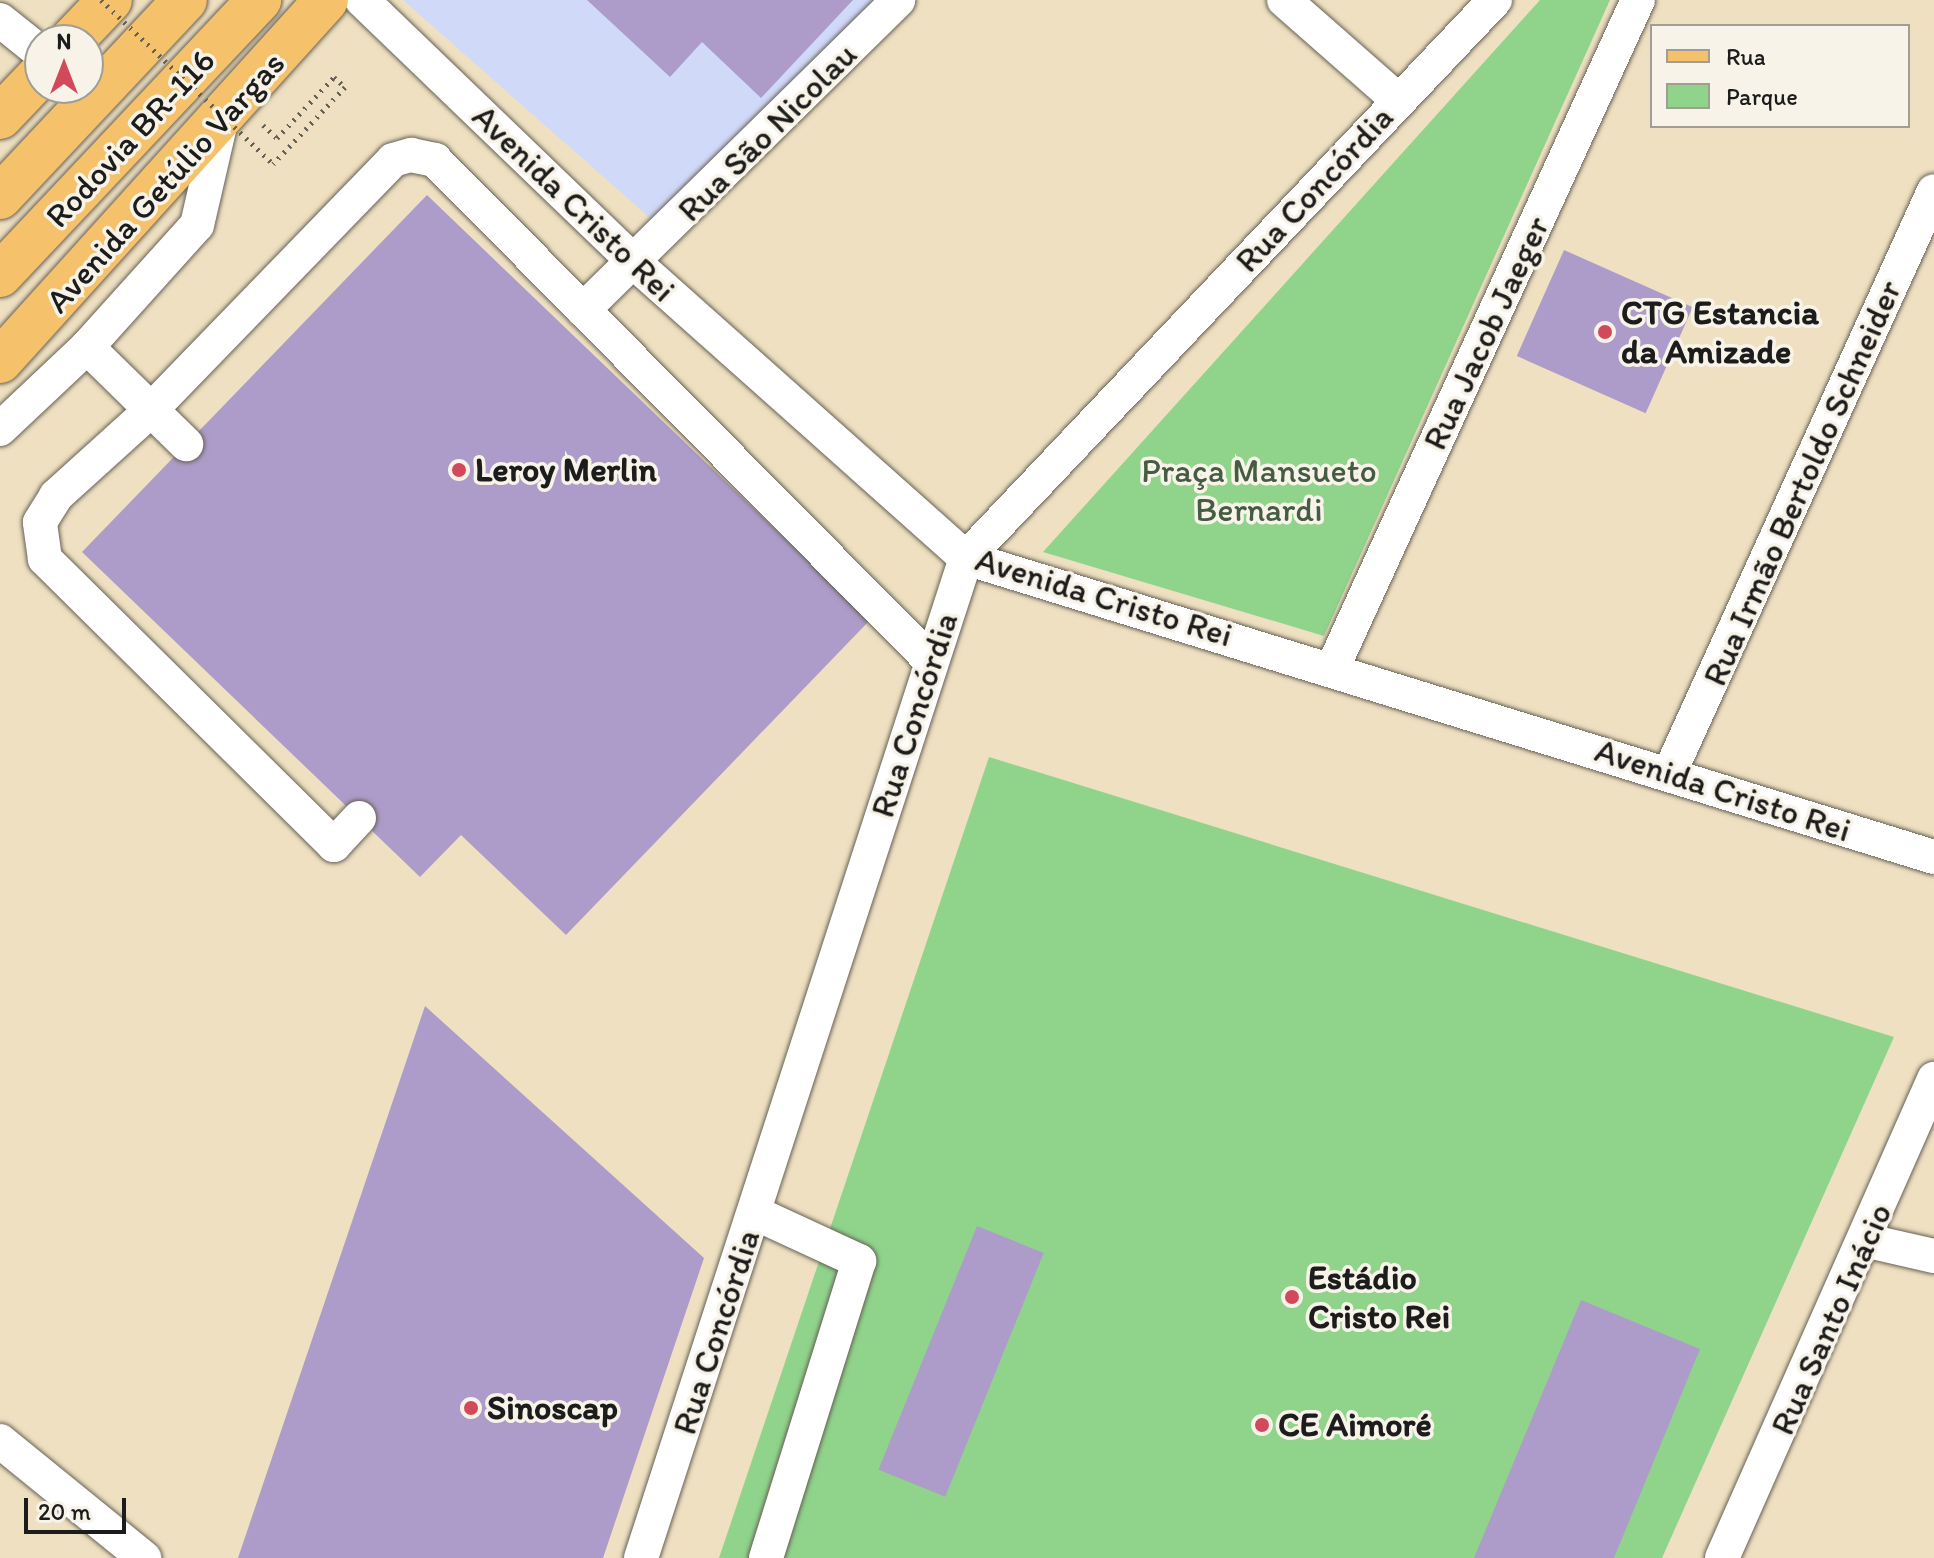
<!DOCTYPE html>
<html>
<head>
<meta charset="utf-8">
<style>
  body { margin:0 }
  #map { position:relative; width:1934px; height:1558px; overflow:hidden; background:#efe0c1; font-family:Itim,sans-serif }
  div>[style] { position:absolute }
  .built>* { inset:0; background:#d1d9f9 }
  .green>* { inset:0; background:#90d48c }
  .building>* { inset:0; background:#ad9cc9; transform-origin:0 0 }
  .path>* { height:5px; margin-top:-2.5px; transform-origin:0; background:repeating-linear-gradient(90deg,#666156 0 2px,transparent 0 8px) }
  .roads { filter:drop-shadow(0 0 2px #666156) drop-shadow(0 0 2px #666156) }
  .minor>* { height:34px; margin:-17px; padding:0 17px; transform-origin:17px; border-radius:17px; background:#fff }
  .major>* { height:44px; margin:-22px; padding:0 22px; transform-origin:22px; border-radius:22px; background:#f5c16b }
  .highway>* { height:44px; margin:-22px; padding:0 22px; transform-origin:22px; border-radius:22px; background:#f5c16b }
  .path-bridge>* { height:5px; margin-top:-2.5px; transform-origin:0; background:repeating-linear-gradient(90deg,#666156 0 2px,transparent 0 8px) }
  .dots>* { width:22px; height:22px; translate:-50% -50%; box-sizing:border-box; border:4px solid #f7f3e8; border-radius:50% }
  span { translate:-50% -50%; white-space:nowrap; text-align:center; line-height:1.15; -webkit-text-stroke:7px #f7f3e8; paint-order:stroke }
  .street-label { font-size:34px; color:#1c1c1c }
  .poi-label { font-size:34px; color:#1c1c1c; font-weight:700 }
  .left { translate:0 -50%; text-align:left }
  .park-label { font-size:34px; color:#455c43 }
  .legend { position:absolute; left:1650px; top:24px; width:260px; height:104px; box-sizing:border-box; background:#f7f3e8; border:2px solid #9f9d96; margin:0; padding:10px 14px; list-style:none; font-size:24px; color:#1c1c1c }
  .legend li { display:flex; align-items:center; gap:16px; height:40px }
  .legend b { width:40px; border:2px solid #9f9d96 }
  .north { position:absolute; left:24px; top:24px; width:80px; height:80px; box-sizing:border-box; background:#f7f3e8; border:2px solid #9f9d96; border-radius:50%; rotate:0deg; font-size:22px; font-weight:700; line-height:32px; text-align:center; color:#1c1c1c }
  .north::after { content:''; display:block; margin:auto; width:28px; height:36px; background:#d1495b; clip-path:polygon(50% 0,100% 100%,50% 72%,0 100%) }
  .scale { position:absolute; left:24px; top:1498px; width:102px; height:36px; box-sizing:border-box; border:4px solid #1c1c1c; border-top:0; padding-left:10px; font-size:24px; line-height:28px; white-space:nowrap; color:#1c1c1c; -webkit-text-stroke:6px #f7f3e8; paint-order:stroke }
</style>
</head>
<body>
<div id="map">
  <div class="built">
    <i style="clip-path:polygon(403px 0,880px 0,658px 225px)"></i>
  </div>
  <div class="green">
    <i style="clip-path:polygon(1540px 0,1610px 0,1324px 636px,1043px 552px)"></i>
    <i style="clip-path:polygon(989px 757px,1894px 1037px,1662px 1558px,719px 1558px)"></i>
  </div>
  <div class="building">
    <i style="clip-path:polygon(587px 0,853px 0,761px 98px,702px 42px,670px 77px)"></i>
    <i style="clip-path:polygon(427px 195px,870px 620px,566px 935px,461px 835px,420px 877px,82px 552px)"></i>
    <i style="left:1564px;top:250px;width:141px;height:116px;rotate:24deg"></i>
    <i style="clip-path:polygon(425px 1006px,704px 1258px,603px 1558px,238px 1558px)"></i>
    <i style="left:977px;top:1226px;width:72px;height:263px;rotate:22deg"></i>
    <i style="clip-path:polygon(1581px 1300px,1700px 1349px,1614px 1558px,1474px 1558px)"></i>
  </div>
  <div class="path">
    <i style="left:263px;top:125px;width:19px;rotate:43deg"></i>
    <i style="left:277px;top:138px;width:83px;rotate:-46.9deg"></i>
    <i style="left:334px;top:77px;width:15px;rotate:42deg"></i>
    <i style="left:345px;top:87px;width:105px;rotate:133.1deg"></i>
  </div>
  <div class="roads">
    <div class="minor">
      <i style="left:362px;top:0;width:380px;rotate:43.9deg"></i>
      <i style="left:636px;top:264px;width:442px;rotate:41.7deg"></i>
      <i style="left:966px;top:558px;width:1013px;rotate:17.17deg"></i>
      <i style="left:1284px;top:0;width:152px;rotate:41.3deg"></i>
      <i style="left:0;top:20px;width:51px;rotate:38.7deg"></i>
      <i style="left:583px;top:310px;width:442px;rotate:-44.5deg"></i>
      <i style="left:87px;top:347px;width:139px;rotate:44.4deg"></i>
      <i style="left:0;top:429px;width:120px;rotate:-43.3deg"></i>
      <i style="left:87px;top:347px;width:164px;rotate:-48deg"></i>
      <i style="left:197px;top:225px;width:103px;rotate:-77deg"></i>
      <i style="left:1333px;top:667px;width:733px;rotate:-65.43deg"></i>
      <i style="left:1669px;top:774px;width:640px;rotate:-65.56deg"></i>
      <i style="left:359px;top:818px;width:37px;rotate:133deg"></i>
      <i style="left:334px;top:845px;width:407px;rotate:-135.3deg"></i>
      <i style="left:45px;top:559px;width:37px;rotate:-98deg"></i>
      <i style="left:40px;top:522px;width:31px;rotate:-58deg"></i>
      <i style="left:56px;top:496px;width:124px;rotate:-42.1deg"></i>
      <i style="left:148px;top:413px;width:352px;rotate:-45.9deg"></i>
      <i style="left:393px;top:160px;width:19px;rotate:-16deg"></i>
      <i style="left:411px;top:155px;width:25px;rotate:12deg"></i>
      <i style="left:435px;top:160px;width:704px;rotate:45.29deg"></i>
      <i style="left:755px;top:1213px;width:115px;rotate:24.8deg"></i>
      <i style="left:859px;top:1261px;width:311px;rotate:107.4deg"></i>
      <i style="left:1868px;top:1241px;width:68px;rotate:12.8deg"></i>
      <i style="left:0;top:1441px;width:186px;rotate:39.1deg"></i>
      <i style="left:641px;top:1558px;width:1051px;rotate:-72deg"></i>
      <i style="left:966px;top:558px;width:769px;rotate:-46.53deg"></i>
      <i style="left:1722px;top:1558px;width:524px;rotate:-66.13deg"></i>
    </div>
    <div class="major">
      <i style="left:72px;top:40px;width:55px;rotate:-46.5deg"></i>
      <i style="left:0;top:117px;width:58px;rotate:-46.4deg"></i>
      <i style="left:0;top:361px;width:486px;rotate:-47.9deg"></i>
    </div>
    <div class="highway">
      <i style="left:0;top:197px;width:270px;rotate:-46.8deg"></i>
      <i style="left:0;top:275px;width:378px;rotate:-46.7deg"></i>
    </div>
  </div>
  <div class="path-bridge">
    <i style="left:101px;top:0;width:238px;rotate:43.6deg"></i>
  </div>
  <div class="dots">
    <i style="left:1605px;top:332px;background:#d1495b"></i>
    <i style="left:459px;top:470px;background:#d1495b"></i>
    <i style="left:1292px;top:1297px;background:#d1495b"></i>
    <i style="left:471px;top:1408px;background:#d1495b"></i>
    <i style="left:1262px;top:1425px;background:#d1495b"></i>
  </div>
  <div class="street-label">
    <span style="left:767px;top:132px;rotate:-45deg">Rua São Nicolau</span>
    <span style="left:130px;top:138px;rotate:-47deg">Rodovia BR-116</span>
    <span style="left:165px;top:182px;rotate:-48deg">Avenida Getúlio Vargas</span>
    <span style="left:1314px;top:189px;rotate:-47deg">Rua Concórdia</span>
    <span style="left:574px;top:203px;rotate:44deg">Avenida Cristo Rei</span>
    <span style="left:1486px;top:333px;rotate:-65deg">Rua Jacob Jaeger</span>
    <span style="left:1802px;top:483px;rotate:-66deg">Rua Irmão Bertoldo Schneider</span>
    <span style="left:1104px;top:597px;rotate:17deg">Avenida Cristo Rei</span>
    <span style="left:914px;top:715px;rotate:-72deg">Rua Concórdia</span>
    <span style="left:1723px;top:790px;rotate:18deg">Avenida Cristo Rei</span>
    <span style="left:1831px;top:1319px;rotate:-66deg">Rua Santo Inácio</span>
    <span style="left:716px;top:1332px;rotate:-72deg">Rua Concórdia</span>
  </div>
  <div class="poi-label">
    <span class="left" style="left:1621px;top:332px">CTG Estancia<br>da Amizade</span>
    <span class="left" style="left:475px;top:470px">Leroy Merlin</span>
    <span class="left" style="left:1308px;top:1297px">Estádio<br>Cristo Rei</span>
    <span class="left" style="left:487px;top:1408px">Sinoscap</span>
    <span class="left" style="left:1278px;top:1425px">CE Aimoré</span>
  </div>
  <div class="park-label">
    <span style="left:1259px;top:490px">Praça Mansueto<br>Bernardi</span>
  </div>
  <ul class="legend">
  <li><b style="height:10px;background:#f5c16b"></b>Rua</li>
  <li><b style="height:22px;background:#90d48c"></b>Parque</li>
  </ul>
  <div class="north">N</div>
  <div class="scale">20 m</div>
</div>
</body>
</html>
